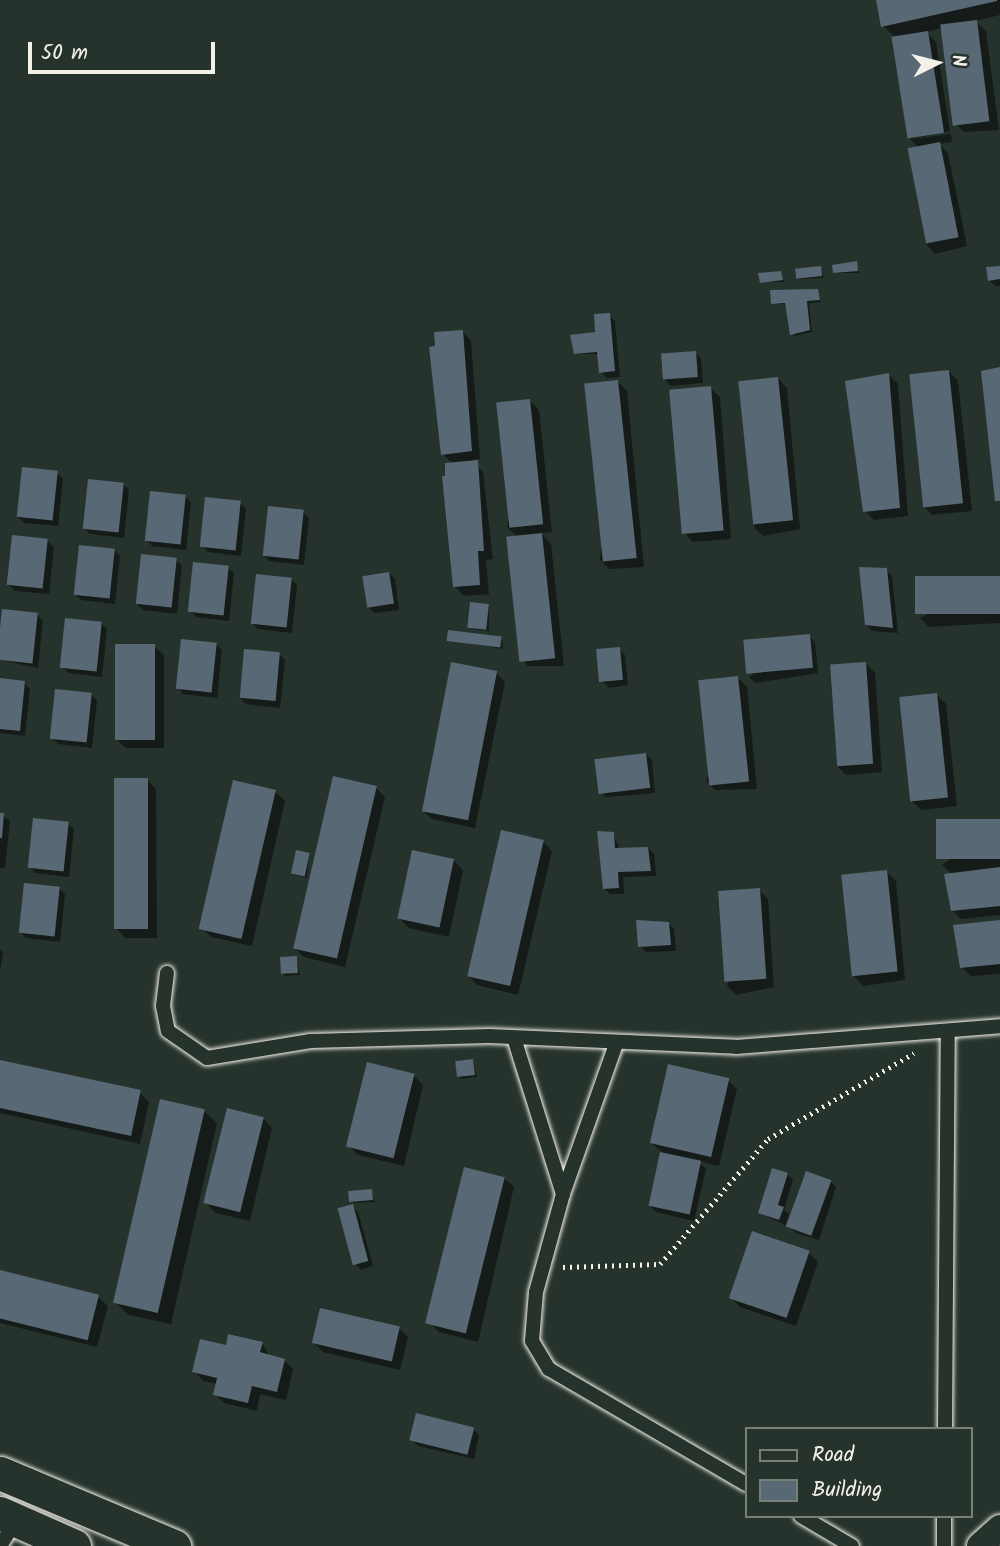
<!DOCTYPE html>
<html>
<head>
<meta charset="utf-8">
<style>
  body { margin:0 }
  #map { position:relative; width:1000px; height:1546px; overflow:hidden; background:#26332d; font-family:Kalam,sans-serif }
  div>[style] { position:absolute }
  .shadow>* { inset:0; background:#0007 }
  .building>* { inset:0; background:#586874; transform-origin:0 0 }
  .path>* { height:4.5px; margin-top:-2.25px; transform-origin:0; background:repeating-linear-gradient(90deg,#f4f1e8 0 2px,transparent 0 7px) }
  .roads { filter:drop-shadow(0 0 2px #f4f1e8) drop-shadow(0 0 2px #f4f1e8) }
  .service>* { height:14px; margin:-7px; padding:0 7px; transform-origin:7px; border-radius:7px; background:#26332d }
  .minor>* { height:26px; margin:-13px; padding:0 13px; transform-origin:13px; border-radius:13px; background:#26332d }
  .tertiary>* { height:33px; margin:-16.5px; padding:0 16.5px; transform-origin:16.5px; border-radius:16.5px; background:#26332d }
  span { translate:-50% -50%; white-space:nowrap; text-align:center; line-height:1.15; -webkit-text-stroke:7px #26332d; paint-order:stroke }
  .legend { position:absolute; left:745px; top:1427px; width:228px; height:91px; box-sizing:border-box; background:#26332d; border:2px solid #787f78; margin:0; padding:9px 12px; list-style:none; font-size:21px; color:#f4f1e8 }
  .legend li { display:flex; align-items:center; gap:14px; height:35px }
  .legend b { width:35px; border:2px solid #787f78 }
  .north { position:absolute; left:902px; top:28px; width:70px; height:70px; -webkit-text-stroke:5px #26332d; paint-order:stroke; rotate:84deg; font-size:19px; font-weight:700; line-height:28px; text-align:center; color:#f4f1e8 }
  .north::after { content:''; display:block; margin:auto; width:24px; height:32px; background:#f4f1e8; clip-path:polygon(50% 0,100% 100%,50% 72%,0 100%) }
  .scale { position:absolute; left:28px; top:42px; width:187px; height:32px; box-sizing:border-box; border:4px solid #f4f1e8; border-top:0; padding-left:9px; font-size:21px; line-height:24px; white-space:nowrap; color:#f4f1e8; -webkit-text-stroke:5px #26332d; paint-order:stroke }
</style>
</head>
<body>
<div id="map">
  <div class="shadow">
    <i style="clip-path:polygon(878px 0,1000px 0,1000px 15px,975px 21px,986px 31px,999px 130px,964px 132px,955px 123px,942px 28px,926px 32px,936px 42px,950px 131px,913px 139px,951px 134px,952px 142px,939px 144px,948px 153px,967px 246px,935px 254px,926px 244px,920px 149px,908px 137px,893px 35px,883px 26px)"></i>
    <i style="clip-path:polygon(856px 263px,859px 273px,834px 273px)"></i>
    <i style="clip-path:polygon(820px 267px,824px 278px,797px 279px)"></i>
    <i style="clip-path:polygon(1000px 267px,1000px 286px,995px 286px,989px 280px)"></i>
    <i style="clip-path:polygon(780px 273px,784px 282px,761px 282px)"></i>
    <i style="clip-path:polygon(817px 291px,821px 302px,809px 303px,812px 332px,794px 336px,788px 305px,773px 303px)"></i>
    <i style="clip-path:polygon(609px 315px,615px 321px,620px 377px,607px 378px,601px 372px,599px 354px,576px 354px)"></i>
    <i style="clip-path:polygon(462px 331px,471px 341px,480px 459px,472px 460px,483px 472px,493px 559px,486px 560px,489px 594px,464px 596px,455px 586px,447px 477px,453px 464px,443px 454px)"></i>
    <i style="clip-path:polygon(695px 353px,701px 358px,703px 383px,671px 386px,665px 380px)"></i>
    <i style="clip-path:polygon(949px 371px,958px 381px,972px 511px,932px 515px,923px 506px)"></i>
    <i style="clip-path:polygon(889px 375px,898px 384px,908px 516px,874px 520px,865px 511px)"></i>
    <i style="clip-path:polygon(778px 378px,787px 388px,800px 529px,763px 536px,754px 527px)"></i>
    <i style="clip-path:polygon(618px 382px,627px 391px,644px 567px,609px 569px,600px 560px)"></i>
    <i style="clip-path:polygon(710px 388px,720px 397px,731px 539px,693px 542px,684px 533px)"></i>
    <i style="clip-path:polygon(530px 401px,539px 410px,552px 532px,541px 533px,551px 544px,564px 666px,528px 666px,519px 657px,516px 535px,507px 527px)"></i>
    <i style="clip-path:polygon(57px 473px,63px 479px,58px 526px,24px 523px,18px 517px)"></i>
    <i style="clip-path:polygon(123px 484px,129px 490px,124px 538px,90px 534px,84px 528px)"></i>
    <i style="clip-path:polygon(185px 496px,191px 502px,186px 550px,152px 546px,147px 540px)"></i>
    <i style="clip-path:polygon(240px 503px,246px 508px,241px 556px,208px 552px,202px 546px)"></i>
    <i style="clip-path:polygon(303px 512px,309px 518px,304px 565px,270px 561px,264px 556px)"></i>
    <i style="clip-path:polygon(48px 541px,54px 547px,49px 594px,15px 591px,9px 585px)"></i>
    <i style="clip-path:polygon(114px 550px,120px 556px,115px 604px,81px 600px,75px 594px)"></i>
    <i style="clip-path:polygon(176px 560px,182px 566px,177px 614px,143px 610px,137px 604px)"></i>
    <i style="clip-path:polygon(228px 568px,234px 573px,229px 621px,196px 617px,190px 611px)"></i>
    <i style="clip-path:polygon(886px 570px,892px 576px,898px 633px,872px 631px,866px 625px)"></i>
    <i style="clip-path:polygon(389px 573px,395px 579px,399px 610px,374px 613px,368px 607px)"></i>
    <i style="clip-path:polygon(1000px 578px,1000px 623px,929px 627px,920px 618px)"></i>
    <i style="clip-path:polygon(291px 579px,297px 585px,292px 633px,258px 629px,252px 623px)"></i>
    <i style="clip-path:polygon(489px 606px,489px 631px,472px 629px,469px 627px)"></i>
    <i style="clip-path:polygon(3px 611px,37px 615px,43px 621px,38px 668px,0 660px)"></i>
    <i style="clip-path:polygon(101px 623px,107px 629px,102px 677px,68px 673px,62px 667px)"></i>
    <i style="clip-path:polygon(809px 636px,815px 642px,818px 673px,755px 683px,749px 677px)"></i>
    <i style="clip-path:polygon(502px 638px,503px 649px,449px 640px)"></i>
    <i style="clip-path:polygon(216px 644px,222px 650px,217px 698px,183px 694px,178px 688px)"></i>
    <i style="clip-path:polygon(154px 646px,164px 655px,164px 748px,126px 748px,116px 739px)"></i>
    <i style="clip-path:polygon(619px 649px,625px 655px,628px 685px,609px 688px,603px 682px)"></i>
    <i style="clip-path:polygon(279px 654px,285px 660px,280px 708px,246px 704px,240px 698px)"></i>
    <i style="clip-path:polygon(866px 664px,875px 673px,882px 772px,846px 775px,837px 766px)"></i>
    <i style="clip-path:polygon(496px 673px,505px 682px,475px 828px,432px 819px,422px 810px)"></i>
    <i style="clip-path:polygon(738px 678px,747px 687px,757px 789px,715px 790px,706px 781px)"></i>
    <i style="clip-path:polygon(0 680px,24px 683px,30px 689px,25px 736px,0 733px)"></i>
    <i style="clip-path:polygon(91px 694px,97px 700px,92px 748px,58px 744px,52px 738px)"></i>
    <i style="clip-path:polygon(937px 695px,946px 704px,957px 806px,921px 810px,912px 801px)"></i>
    <i style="clip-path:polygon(646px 754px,652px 760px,655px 793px,606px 797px,600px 791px)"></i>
    <i style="clip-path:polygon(147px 780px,156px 789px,157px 938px,125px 938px,116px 928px)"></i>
    <i style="clip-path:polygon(376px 788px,385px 797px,345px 967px,304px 957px,295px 948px)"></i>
    <i style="clip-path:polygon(275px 792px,285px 801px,252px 946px,211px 937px,202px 928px)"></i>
    <i style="clip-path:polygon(0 814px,10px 821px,5px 868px,0 868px)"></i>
    <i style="clip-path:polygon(1000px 821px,1000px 915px,961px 919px,952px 910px,952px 874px,942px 865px)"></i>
    <i style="clip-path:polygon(68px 823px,74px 829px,69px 877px,35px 873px,30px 867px)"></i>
    <i style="clip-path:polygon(613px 833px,620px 850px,648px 848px,654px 854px,656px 876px,623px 877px,624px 894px,610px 894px,604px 888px)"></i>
    <i style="clip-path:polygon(543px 842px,552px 851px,518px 995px,477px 985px,468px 975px)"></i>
    <i style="clip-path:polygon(309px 855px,307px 878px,296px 875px,293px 872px)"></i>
    <i style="clip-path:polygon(453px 860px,463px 870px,449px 937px,409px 928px,400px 919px)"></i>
    <i style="clip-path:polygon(887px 872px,896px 881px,905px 980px,863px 986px,854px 976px)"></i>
    <i style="clip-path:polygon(59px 888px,65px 894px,60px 942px,26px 938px,20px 932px)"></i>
    <i style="clip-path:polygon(759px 890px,768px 899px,774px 987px,736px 995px,727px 986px)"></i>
    <i style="clip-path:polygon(1000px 922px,1000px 974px,971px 976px,962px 967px)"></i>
    <i style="clip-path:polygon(668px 923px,674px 929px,676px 951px,646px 952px,640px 946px)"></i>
    <i style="clip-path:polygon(0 949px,3px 952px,0 972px)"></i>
    <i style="clip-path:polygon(297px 958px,300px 975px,285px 976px,283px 973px)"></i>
    <i style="clip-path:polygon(473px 1061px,477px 1077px,461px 1079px,458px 1077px)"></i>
    <i style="clip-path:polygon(0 1062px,140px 1093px,149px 1102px,140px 1144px,0 1113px)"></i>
    <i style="clip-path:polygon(414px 1076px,423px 1085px,404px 1166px,358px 1155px,349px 1146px)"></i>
    <i style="clip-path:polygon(728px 1080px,737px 1089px,719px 1166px,698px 1161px,706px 1169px,694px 1221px,656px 1212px,650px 1206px,662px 1152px,651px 1143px)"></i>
    <i style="clip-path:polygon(204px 1111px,217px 1123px,171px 1324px,129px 1315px,116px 1303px)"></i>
    <i style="clip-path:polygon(263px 1118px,272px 1128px,250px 1221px,216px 1213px,207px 1204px)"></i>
    <i style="clip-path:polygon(787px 1174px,793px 1180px,784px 1210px,789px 1214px,785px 1225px,760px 1213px)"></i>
    <i style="clip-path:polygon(504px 1178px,514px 1187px,478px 1342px,439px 1332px,430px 1323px)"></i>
    <i style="clip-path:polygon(830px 1181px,836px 1187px,819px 1240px,796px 1233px,790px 1227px)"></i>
    <i style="clip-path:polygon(371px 1191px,375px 1202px,351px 1203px)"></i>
    <i style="clip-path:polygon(352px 1206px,358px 1212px,373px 1266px,361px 1270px,355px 1264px)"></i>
    <i style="clip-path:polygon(809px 1253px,818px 1262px,796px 1326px,740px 1307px,731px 1298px)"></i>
    <i style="clip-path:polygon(0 1272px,98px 1297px,108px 1306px,97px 1347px,0 1323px)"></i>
    <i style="clip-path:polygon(399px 1328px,408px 1337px,400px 1370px,323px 1352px,314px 1343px)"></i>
    <i style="clip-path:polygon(262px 1343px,270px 1357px,284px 1360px,293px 1369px,286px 1400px,260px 1394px,257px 1411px,224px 1403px,215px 1394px,217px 1384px,203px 1381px,194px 1371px,227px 1347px)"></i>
    <i style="clip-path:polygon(473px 1429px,479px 1435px,474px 1459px,418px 1446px,412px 1440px)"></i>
  </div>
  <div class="building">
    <i style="clip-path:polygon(876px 0,997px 0,997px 1px,881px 27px)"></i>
    <i style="left:977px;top:20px;width:102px;height:37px;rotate:83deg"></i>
    <i style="left:928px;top:31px;width:103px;height:37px;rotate:81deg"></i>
    <i style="left:940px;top:142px;width:97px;height:33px;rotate:79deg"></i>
    <i style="clip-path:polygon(857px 261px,858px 271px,833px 273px,832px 265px)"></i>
    <i style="left:821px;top:266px;width:10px;height:26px;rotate:84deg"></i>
    <i style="clip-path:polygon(1000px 266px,1000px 279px,988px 281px,986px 267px)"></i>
    <i style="clip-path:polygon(781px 271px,783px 280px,760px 283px,758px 273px)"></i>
    <i style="clip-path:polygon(818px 289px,820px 300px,807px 301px,810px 330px,790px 335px,785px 303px,771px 304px,770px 290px)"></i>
    <i style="clip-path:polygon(610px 313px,615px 371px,599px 373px,597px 352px,574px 354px,570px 335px,595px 332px,594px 314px)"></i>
    <i style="clip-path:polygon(463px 330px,472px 451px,441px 455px,429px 347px,435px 346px,434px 332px)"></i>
    <i style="left:696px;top:351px;width:26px;height:35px;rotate:86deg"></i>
    <i style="clip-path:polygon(1000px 367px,1000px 501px,995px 501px,981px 371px)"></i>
    <i style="left:949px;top:370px;width:134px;height:40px;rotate:84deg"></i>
    <i style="clip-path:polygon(889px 373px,900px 508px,863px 512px,845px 381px)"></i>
    <i style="left:778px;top:377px;width:144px;height:40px;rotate:84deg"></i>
    <i style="left:618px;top:380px;width:179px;height:34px;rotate:84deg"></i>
    <i style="left:711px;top:386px;width:145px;height:42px;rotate:85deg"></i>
    <i style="left:530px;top:399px;width:126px;height:34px;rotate:84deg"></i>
    <i style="clip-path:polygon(478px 460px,484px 551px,478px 551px,480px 585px,453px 587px,442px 476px,445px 476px,445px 463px)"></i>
    <i style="left:22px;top:467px;width:36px;height:50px;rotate:6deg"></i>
    <i style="left:88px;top:479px;width:36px;height:50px;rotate:6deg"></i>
    <i style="left:150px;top:491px;width:36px;height:50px;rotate:6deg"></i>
    <i style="left:205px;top:497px;width:36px;height:50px;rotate:6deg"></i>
    <i style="left:268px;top:506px;width:36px;height:50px;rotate:6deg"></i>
    <i style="left:542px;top:533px;width:126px;height:36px;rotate:84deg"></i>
    <i style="left:12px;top:535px;width:36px;height:50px;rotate:6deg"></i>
    <i style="left:79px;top:545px;width:36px;height:50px;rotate:6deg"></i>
    <i style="left:141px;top:554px;width:36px;height:50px;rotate:6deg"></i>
    <i style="left:193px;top:562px;width:36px;height:50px;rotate:6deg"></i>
    <i style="clip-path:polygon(859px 567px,887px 568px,893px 628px,865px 625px)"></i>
    <i style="left:389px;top:572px;width:32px;height:27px;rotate:81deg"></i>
    <i style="left:256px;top:574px;width:36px;height:50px;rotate:6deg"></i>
    <i style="left:1000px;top:576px;width:38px;height:85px;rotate:90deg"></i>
    <i style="left:470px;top:602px;width:19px;height:26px;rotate:6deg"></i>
    <i style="left:2px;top:609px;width:36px;height:51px;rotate:6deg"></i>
    <i style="left:65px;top:618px;width:37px;height:50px;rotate:6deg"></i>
    <i style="left:448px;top:630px;width:54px;height:11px;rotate:7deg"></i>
    <i style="left:810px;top:634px;width:34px;height:67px;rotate:85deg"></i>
    <i style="left:181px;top:639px;width:36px;height:50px;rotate:6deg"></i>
    <i style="left:115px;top:644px;width:40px;height:96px"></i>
    <i style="left:620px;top:647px;width:33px;height:24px;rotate:85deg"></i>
    <i style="left:244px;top:649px;width:36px;height:49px;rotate:5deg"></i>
    <i style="left:451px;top:662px;width:47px;height:152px;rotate:11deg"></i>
    <i style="left:866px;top:662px;width:102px;height:36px;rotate:86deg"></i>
    <i style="left:738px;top:676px;width:106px;height:40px;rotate:84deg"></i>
    <i style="clip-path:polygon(0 678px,25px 681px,20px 731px,0 729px)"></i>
    <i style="left:55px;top:689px;width:37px;height:50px;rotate:6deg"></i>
    <i style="left:937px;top:693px;width:105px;height:38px;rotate:84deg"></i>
    <i style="left:646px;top:753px;width:35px;height:52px;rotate:83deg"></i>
    <i style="left:333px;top:776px;width:45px;height:177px;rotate:13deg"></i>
    <i style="left:148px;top:778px;width:151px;height:34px;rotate:90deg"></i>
    <i style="left:233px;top:780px;width:44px;height:153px;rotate:13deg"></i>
    <i style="clip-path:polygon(0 813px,4px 813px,2px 838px,0 838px)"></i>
    <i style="left:33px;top:818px;width:36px;height:50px;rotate:6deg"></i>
    <i style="left:1000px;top:819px;width:40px;height:64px;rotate:90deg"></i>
    <i style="left:501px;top:830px;width:44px;height:150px;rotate:13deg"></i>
    <i style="clip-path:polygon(597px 831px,614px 832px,615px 848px,648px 847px,651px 871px,618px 872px,619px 888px,603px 889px)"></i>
    <i style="left:296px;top:850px;width:14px;height:24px;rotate:12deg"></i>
    <i style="left:412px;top:850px;width:43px;height:70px;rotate:12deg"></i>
    <i style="clip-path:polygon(1000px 867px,1000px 906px,951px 911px,944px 874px)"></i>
    <i style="left:887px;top:870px;width:102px;height:46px;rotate:84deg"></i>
    <i style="left:24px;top:883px;width:36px;height:50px;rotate:6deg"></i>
    <i style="left:760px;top:888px;width:91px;height:42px;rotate:86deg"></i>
    <i style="clip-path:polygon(636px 920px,669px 922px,671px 945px,638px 947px)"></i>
    <i style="clip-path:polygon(1000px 920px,1000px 964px,960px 968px,953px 925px)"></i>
    <i style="left:297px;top:956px;width:17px;height:17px;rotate:87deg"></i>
    <i style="left:473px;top:1059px;width:16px;height:18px;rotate:83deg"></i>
    <i style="left:0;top:1060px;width:144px;height:47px;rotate:12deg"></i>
    <i style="left:367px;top:1062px;width:49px;height:87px;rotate:14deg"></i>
    <i style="left:668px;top:1064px;width:63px;height:81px;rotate:13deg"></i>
    <i style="left:160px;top:1099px;width:46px;height:209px;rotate:13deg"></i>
    <i style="left:227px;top:1108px;width:38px;height:98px;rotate:14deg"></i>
    <i style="left:660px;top:1152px;width:42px;height:55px;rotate:12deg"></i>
    <i style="left:464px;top:1167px;width:42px;height:161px;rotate:14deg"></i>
    <i style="clip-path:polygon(772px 1168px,788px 1173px,778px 1205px,784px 1207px,779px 1220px,758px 1213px)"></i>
    <i style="left:806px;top:1171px;width:27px;height:59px;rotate:20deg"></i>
    <i style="left:372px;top:1189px;width:11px;height:24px;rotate:85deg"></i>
    <i style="left:353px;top:1204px;width:59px;height:16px;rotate:75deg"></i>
    <i style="left:752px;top:1231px;width:61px;height:71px;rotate:19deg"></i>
    <i style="left:0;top:1270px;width:102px;height:47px;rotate:14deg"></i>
    <i style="left:320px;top:1308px;width:82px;height:36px;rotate:13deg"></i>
    <i style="clip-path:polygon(228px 1334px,263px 1342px,260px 1352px,285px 1359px,277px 1392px,252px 1386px,248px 1403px,213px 1395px,217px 1378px,192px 1372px,200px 1339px,226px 1345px)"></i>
    <i style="left:416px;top:1413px;width:60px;height:28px;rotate:14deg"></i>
  </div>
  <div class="path">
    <i style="left:563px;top:1267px;width:97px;rotate:-1.8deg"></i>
    <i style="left:660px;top:1264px;width:165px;rotate:-49.2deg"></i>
    <i style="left:768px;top:1139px;width:169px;rotate:-30.5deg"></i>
  </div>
  <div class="roads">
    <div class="service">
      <i style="left:167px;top:973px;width:33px;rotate:97deg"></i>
      <i style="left:163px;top:1006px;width:25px;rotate:79deg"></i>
      <i style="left:168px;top:1031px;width:47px;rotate:34.7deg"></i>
      <i style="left:207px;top:1058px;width:105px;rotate:-9.3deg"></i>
      <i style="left:311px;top:1041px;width:178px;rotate:-1.6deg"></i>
      <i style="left:489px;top:1036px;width:247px;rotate:2.5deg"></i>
      <i style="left:736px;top:1047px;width:265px;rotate:-4.5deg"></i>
      <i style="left:514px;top:1038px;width:164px;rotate:72.6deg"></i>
      <i style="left:616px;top:1044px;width:159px;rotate:109.5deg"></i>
      <i style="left:563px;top:1194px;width:102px;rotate:105.4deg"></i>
      <i style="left:536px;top:1292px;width:49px;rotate:94.7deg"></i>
      <i style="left:532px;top:1341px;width:33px;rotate:59deg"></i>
      <i style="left:549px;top:1369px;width:228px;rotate:30.3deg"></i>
      <i style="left:945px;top:1429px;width:396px;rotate:-89.6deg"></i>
      <i style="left:801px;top:1516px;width:59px;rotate:30.5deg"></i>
      <i style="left:0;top:1546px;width:31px;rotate:-58deg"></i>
      <i style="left:944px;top:1546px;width:30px;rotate:-90deg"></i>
    </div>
    <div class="minor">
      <i style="left:980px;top:1546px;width:27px;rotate:-42deg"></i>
    </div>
    <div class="tertiary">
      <i style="left:0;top:1473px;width:189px;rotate:22.8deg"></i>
      <i style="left:0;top:1513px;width:81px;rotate:24deg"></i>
    </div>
  </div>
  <ul class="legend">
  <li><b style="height:9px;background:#26332d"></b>Road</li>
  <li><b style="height:19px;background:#586874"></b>Building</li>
  </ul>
  <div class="north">N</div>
  <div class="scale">50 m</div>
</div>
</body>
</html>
